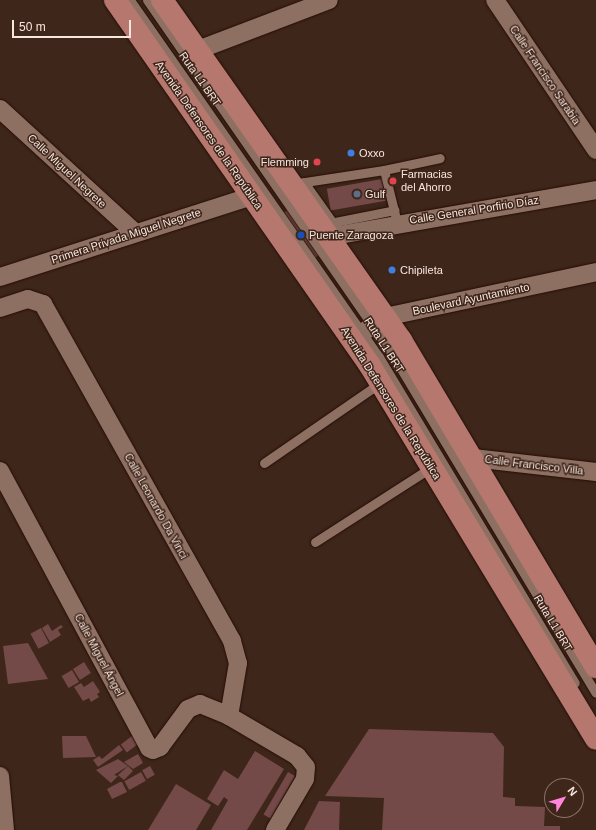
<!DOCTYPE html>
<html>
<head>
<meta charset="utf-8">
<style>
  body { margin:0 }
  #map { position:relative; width:596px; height:830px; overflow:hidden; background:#3f261b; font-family:Helvetica,sans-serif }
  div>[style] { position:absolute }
  .building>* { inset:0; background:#734a47; transform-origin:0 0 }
  .roads { filter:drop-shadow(0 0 1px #250e05) drop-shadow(0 0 1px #250e05) }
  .service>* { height:9px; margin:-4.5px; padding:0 4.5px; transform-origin:4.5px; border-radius:4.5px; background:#8e7063 }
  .minor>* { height:18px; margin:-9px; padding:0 9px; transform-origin:9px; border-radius:9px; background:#8e7063 }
  .primary>* { height:22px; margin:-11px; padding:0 11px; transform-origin:11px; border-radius:11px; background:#b5776e }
  .dots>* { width:11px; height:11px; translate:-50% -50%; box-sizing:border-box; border:2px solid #3f261b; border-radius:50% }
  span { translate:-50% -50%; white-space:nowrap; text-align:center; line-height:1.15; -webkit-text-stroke:3px #3f261b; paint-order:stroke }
  .street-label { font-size:11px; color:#f7e6de }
  .poi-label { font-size:11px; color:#f7e6de }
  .left { translate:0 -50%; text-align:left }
  .right { translate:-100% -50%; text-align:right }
  .north { position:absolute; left:544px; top:778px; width:40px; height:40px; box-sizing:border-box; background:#3f261b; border:1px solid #897369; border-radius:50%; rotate:52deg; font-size:11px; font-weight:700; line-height:16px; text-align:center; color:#f7e6de }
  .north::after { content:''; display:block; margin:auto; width:14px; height:18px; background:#ff85de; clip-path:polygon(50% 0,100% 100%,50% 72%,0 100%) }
  .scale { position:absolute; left:12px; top:20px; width:119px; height:18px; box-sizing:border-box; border:2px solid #f7e6de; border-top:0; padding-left:5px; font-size:12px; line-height:14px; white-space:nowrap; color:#f7e6de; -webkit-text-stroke:3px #3f261b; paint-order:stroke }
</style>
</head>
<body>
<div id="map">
  <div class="building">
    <i style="left:382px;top:179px;width:22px;height:56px;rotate:80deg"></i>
    <i style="left:289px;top:209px;width:55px;height:9px;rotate:55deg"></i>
    <i style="clip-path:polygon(48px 624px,52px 631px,61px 625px,63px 627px,58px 630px,61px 635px,50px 642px,42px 628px)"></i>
    <i style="left:41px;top:628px;width:17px;height:12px;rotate:62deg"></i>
    <i style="clip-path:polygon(28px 643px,48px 679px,8px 684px,3px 646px)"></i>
    <i style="left:84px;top:662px;width:13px;height:13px;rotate:58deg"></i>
    <i style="left:72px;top:670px;width:14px;height:12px;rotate:60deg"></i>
    <i style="clip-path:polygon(93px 681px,100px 692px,97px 694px,99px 697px,91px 702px,89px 698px,83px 701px,74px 687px,81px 683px,84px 687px)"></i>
    <i style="clip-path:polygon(369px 729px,493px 733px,504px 747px,503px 797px,515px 798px,515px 806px,545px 807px,544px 826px,560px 826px,560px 830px,382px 830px,384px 798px,325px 796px)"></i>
    <i style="clip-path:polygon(62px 736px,86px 736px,96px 757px,63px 758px)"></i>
    <i style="left:132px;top:736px;width:10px;height:14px;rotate:53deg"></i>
    <i style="clip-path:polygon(119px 745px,123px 750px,98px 767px,93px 760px,99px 756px,102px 759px)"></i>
    <i style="clip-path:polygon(255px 751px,284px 769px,247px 830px,211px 830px,228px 800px,224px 797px,218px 806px,207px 799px,224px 770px,238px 779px)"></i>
    <i style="clip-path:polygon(138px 754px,143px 763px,133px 769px,124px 762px)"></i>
    <i style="clip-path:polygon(118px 759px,128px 766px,114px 775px,118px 776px,111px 783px,96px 770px)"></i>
    <i style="clip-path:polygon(128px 766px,133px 771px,124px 780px,118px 775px)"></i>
    <i style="left:150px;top:766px;width:10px;height:9px;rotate:61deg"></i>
    <i style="left:141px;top:772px;width:10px;height:19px;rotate:61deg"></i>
    <i style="left:288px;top:772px;width:8px;height:49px;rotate:30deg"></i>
    <i style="clip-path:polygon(120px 782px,122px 782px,127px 792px,112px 799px,107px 789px)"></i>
    <i style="clip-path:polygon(176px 784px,211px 805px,196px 830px,148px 830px)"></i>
    <i style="clip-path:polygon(319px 801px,340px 802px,339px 830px,304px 830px)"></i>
  </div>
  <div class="roads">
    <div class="service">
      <i style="left:130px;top:0;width:435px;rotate:55.1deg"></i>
      <i style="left:379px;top:357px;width:380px;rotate:59deg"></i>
      <i style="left:147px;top:0;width:425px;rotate:55.3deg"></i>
      <i style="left:389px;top:349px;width:401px;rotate:59deg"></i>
      <i style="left:384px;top:170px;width:57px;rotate:-12.1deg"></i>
      <i style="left:304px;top:182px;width:54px;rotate:54.8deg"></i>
      <i style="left:292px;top:184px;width:93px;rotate:-8.7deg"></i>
      <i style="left:384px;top:170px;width:55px;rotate:76.2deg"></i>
      <i style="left:320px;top:225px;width:76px;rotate:-11.3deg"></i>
      <i style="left:264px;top:463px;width:141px;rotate:-34.6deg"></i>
      <i style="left:315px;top:542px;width:139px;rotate:-32.7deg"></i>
    </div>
    <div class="minor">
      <i style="left:495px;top:0;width:181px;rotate:56deg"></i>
      <i style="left:198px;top:50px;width:140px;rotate:-20.9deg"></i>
      <i style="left:0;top:109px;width:182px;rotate:42.5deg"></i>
      <i style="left:328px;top:237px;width:272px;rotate:-9.9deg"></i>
      <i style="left:0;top:277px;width:265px;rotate:-17.8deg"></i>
      <i style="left:0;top:308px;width:29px;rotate:-18deg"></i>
      <i style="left:28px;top:299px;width:16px;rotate:18deg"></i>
      <i style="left:43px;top:304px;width:386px;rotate:60.7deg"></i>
      <i style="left:232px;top:641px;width:23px;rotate:75deg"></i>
      <i style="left:238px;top:663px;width:54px;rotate:99.6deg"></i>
      <i style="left:352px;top:340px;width:40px;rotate:-34.9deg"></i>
      <i style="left:385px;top:317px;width:216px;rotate:-12deg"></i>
      <i style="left:473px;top:458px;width:124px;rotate:6.5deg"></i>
      <i style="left:0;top:471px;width:315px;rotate:61.7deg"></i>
      <i style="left:149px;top:748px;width:4px;rotate:27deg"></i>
      <i style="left:153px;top:750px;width:8px;rotate:-23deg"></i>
      <i style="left:160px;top:747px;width:47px;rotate:-53.6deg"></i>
      <i style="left:188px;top:709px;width:13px;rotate:-23deg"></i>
      <i style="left:200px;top:704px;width:31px;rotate:22deg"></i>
      <i style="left:229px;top:716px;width:79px;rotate:30.5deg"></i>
      <i style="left:297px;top:756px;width:14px;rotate:51deg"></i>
      <i style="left:306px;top:767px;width:12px;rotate:95deg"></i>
      <i style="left:305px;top:779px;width:59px;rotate:120.5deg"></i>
      <i style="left:0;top:776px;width:54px;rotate:84.7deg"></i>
    </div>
    <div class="primary">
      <i style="left:115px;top:0;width:444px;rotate:55.1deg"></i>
      <i style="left:369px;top:364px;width:438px;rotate:58.8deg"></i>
      <i style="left:162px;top:0;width:416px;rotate:54.9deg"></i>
      <i style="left:401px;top:340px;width:381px;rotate:59.2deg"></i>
    </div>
  </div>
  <div class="dots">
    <i style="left:351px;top:153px;background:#3f7fe0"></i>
    <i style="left:317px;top:162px;background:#e0444e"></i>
    <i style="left:393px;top:181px;background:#e0444e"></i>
    <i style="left:357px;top:194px;background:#5c6f8a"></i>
    <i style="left:301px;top:235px;background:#1a4fb4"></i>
    <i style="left:392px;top:270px;background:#3f7fe0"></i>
  </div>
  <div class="street-label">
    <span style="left:545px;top:75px;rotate:56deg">Calle Francisco Sarabia</span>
    <span style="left:200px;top:79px;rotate:55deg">Ruta L1 BRT</span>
    <span style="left:209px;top:135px;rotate:55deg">Avenida Defensores de la República</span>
    <span style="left:67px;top:171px;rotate:43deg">Calle Miguel Negrete</span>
    <span style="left:474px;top:210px;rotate:-9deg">Calle General Porfirio Díaz</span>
    <span style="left:126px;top:236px;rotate:-18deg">Primera Privada Miguel Negrete</span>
    <span style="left:471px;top:299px;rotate:-12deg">Boulevard Ayuntamiento</span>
    <span style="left:384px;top:345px;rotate:57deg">Ruta L1 BRT</span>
    <span style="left:391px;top:403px;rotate:58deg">Avenida Defensores de la República</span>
    <span style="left:534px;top:465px;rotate:7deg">Calle Francisco Villa</span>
    <span style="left:156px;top:506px;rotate:61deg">Calle Leonardo Da Vinci</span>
    <span style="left:553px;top:623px;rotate:59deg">Ruta L1 BRT</span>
    <span style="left:99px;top:655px;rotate:62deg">Calle Miguel Ángel</span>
  </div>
  <div class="poi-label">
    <span class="left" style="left:359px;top:153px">Oxxo</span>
    <span class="right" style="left:309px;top:162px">Flemming</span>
    <span class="left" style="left:401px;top:181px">Farmacias<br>del Ahorro</span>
    <span class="left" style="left:365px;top:194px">Gulf</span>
    <span class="left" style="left:309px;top:235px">Puente Zaragoza</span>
    <span class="left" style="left:400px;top:270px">Chipileta</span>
  </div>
  <div class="north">N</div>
  <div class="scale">50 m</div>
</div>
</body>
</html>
